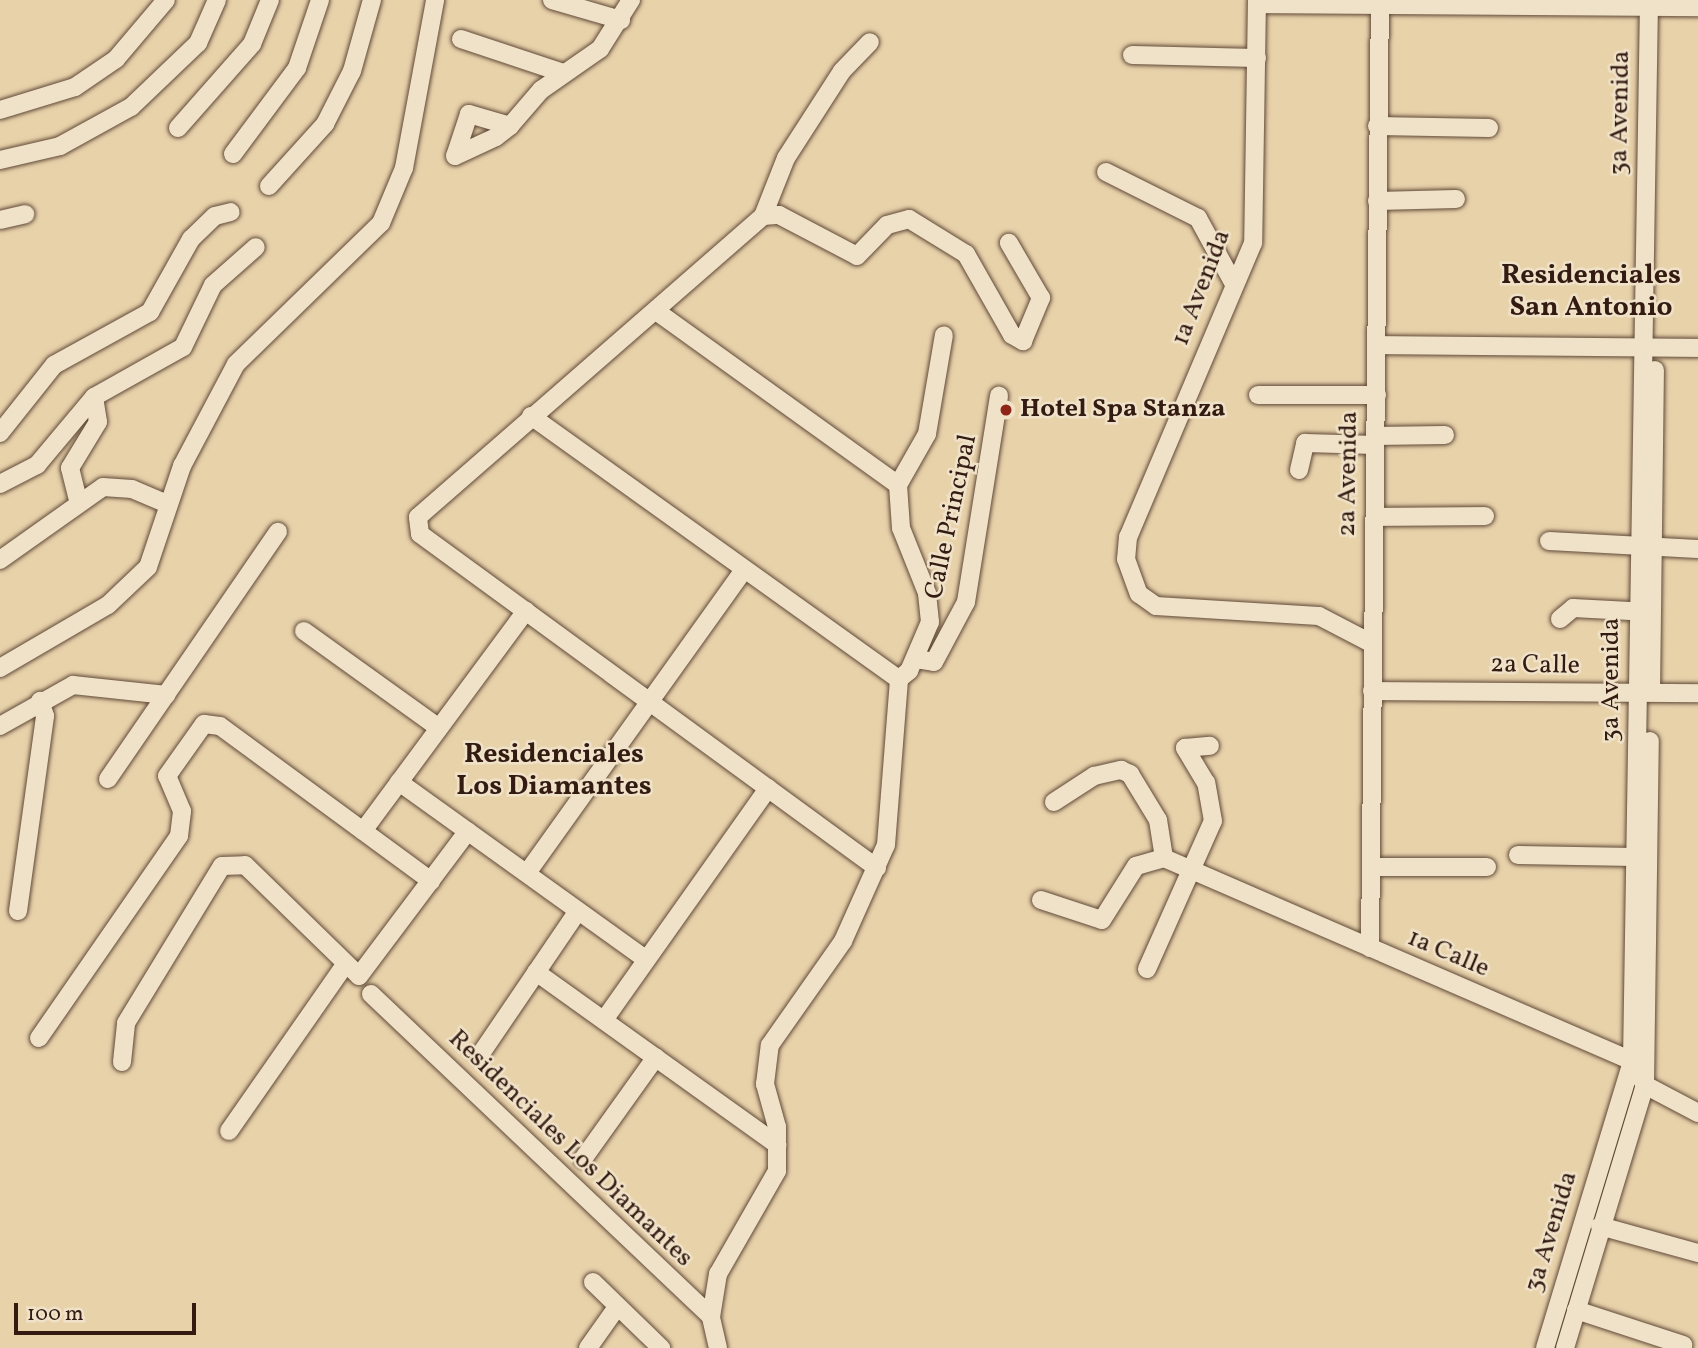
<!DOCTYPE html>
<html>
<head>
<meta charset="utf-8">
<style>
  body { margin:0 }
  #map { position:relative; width:1698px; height:1348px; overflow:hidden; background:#e8d2aa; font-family:Vollkorn,serif }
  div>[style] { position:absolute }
  .roads { filter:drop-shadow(0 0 2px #604938) drop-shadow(0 0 2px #604938) }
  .minor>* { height:18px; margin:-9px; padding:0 9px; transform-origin:9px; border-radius:9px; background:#f0e2c8 }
  .dots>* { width:19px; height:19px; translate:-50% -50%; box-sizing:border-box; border:4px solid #f0e2c8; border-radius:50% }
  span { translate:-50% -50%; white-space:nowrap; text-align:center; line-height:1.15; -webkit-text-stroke:5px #f0e2c8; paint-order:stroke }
  .street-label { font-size:26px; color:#331b12 }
  .poi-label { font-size:26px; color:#331b12; font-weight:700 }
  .left { translate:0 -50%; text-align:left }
  .neighbourhood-label { font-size:28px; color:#331b12; font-weight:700 }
  .scale { position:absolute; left:14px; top:1303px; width:182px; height:32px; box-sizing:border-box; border:4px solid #331b12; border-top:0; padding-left:9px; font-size:21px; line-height:24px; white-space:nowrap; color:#331b12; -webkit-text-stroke:5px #f0e2c8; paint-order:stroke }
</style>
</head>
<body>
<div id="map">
  <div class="roads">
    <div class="minor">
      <i style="left:552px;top:0;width:72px;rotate:16.2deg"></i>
      <i style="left:1257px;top:0;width:243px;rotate:90.9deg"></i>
      <i style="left:1253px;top:243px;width:319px;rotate:113deg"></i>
      <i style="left:1128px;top:537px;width:22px;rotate:95deg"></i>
      <i style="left:1126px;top:559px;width:37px;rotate:70deg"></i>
      <i style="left:1139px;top:594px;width:21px;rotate:35deg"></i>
      <i style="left:1156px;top:606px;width:163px;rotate:3.5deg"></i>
      <i style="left:1319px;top:616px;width:59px;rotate:27.4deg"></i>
      <i style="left:1257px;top:4px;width:441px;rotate:0.4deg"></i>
      <i style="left:461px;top:39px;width:108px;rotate:18.4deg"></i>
      <i style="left:1132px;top:55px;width:125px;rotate:1.4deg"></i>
      <i style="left:0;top:110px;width:78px;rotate:-17deg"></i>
      <i style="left:75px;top:87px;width:50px;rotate:-34.3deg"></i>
      <i style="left:116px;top:59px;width:77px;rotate:-49.7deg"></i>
      <i style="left:510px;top:126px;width:43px;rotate:-163.7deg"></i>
      <i style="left:469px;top:114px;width:44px;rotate:108.4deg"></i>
      <i style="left:455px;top:156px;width:45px;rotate:-24.9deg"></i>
      <i style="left:496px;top:137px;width:18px;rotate:-38deg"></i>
      <i style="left:510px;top:126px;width:48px;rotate:-49.3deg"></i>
      <i style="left:541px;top:90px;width:72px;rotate:-34.8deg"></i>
      <i style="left:600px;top:49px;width:58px;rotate:-57.7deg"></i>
      <i style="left:1377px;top:126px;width:112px;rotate:1deg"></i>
      <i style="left:178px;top:128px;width:112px;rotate:-48.6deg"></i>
      <i style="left:252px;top:44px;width:48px;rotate:-67.8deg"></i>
      <i style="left:233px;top:154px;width:107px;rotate:-53.3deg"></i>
      <i style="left:297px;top:68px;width:72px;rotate:-71.3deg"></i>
      <i style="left:0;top:160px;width:62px;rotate:-13.1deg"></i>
      <i style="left:60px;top:146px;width:81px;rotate:-28.8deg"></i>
      <i style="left:131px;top:107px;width:93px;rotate:-43.7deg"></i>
      <i style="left:198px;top:43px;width:47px;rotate:-66.2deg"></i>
      <i style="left:1106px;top:172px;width:103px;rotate:26.6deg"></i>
      <i style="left:1198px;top:218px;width:75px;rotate:61.4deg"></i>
      <i style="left:269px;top:186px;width:84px;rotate:-47.9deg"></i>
      <i style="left:325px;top:124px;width:59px;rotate:-63deg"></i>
      <i style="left:352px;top:71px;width:74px;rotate:-74.3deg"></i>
      <i style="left:1377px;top:201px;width:79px;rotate:-1.5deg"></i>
      <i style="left:763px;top:216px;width:62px;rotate:-68.4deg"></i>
      <i style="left:786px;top:158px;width:103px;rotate:-57.2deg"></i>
      <i style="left:842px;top:71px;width:40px;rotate:-46deg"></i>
      <i style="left:0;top:220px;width:26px;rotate:-13deg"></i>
      <i style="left:656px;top:311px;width:298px;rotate:35.7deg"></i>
      <i style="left:1377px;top:345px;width:321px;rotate:0.5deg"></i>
      <i style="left:1258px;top:395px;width:119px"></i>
      <i style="left:531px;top:416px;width:452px;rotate:35.6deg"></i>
      <i style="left:0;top:433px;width:87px;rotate:-51.5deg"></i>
      <i style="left:54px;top:365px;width:110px;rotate:-28.9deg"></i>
      <i style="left:150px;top:312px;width:84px;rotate:-60.7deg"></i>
      <i style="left:191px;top:239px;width:33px;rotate:-44deg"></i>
      <i style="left:215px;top:216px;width:16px;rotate:-14deg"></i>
      <i style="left:1375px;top:436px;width:70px;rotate:-0.8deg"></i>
      <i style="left:1299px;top:470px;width:28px;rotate:-77deg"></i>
      <i style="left:1305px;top:443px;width:70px;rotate:1.6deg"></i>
      <i style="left:0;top:484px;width:42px;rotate:-27.2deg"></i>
      <i style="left:37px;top:465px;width:89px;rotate:-50deg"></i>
      <i style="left:94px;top:397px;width:102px;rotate:-29.3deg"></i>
      <i style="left:183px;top:347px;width:69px;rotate:-64.2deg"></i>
      <i style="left:213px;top:285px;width:57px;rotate:-41.5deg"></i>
      <i style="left:78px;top:500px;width:33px;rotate:-104deg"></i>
      <i style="left:70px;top:468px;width:54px;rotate:-58.7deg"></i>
      <i style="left:98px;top:422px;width:25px;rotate:-99deg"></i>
      <i style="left:1375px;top:517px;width:110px;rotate:-0.5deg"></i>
      <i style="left:1549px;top:541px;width:149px;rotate:3.1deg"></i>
      <i style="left:0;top:560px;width:126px;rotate:-35.3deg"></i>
      <i style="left:103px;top:487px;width:29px;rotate:4deg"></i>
      <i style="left:132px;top:489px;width:39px;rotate:23deg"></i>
      <i style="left:1560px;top:619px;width:17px;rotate:-40deg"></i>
      <i style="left:1573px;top:608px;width:76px;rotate:3deg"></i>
      <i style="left:304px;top:631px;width:166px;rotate:35.7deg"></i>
      <i style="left:916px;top:659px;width:18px;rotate:9deg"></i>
      <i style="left:934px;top:662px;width:68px;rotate:-61.9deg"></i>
      <i style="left:966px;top:602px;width:209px;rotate:-80.9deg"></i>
      <i style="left:0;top:668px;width:125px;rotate:-30.3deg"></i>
      <i style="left:108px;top:605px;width:55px;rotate:-43.5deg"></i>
      <i style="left:148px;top:567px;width:107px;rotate:-71.4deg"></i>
      <i style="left:182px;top:466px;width:115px;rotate:-62.1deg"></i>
      <i style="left:236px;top:364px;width:202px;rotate:-44.2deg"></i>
      <i style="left:381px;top:223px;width:60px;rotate:-67.3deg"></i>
      <i style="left:404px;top:168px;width:171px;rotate:-79.5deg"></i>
      <i style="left:899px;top:679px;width:13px;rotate:-39deg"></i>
      <i style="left:909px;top:671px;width:53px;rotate:-66.8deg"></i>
      <i style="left:930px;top:622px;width:29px;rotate:-96deg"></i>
      <i style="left:927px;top:593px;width:70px;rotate:-111.8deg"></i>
      <i style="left:901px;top:528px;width:43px;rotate:-94deg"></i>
      <i style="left:898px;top:485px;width:59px;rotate:-60.4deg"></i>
      <i style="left:927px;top:434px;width:100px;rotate:-80.3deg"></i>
      <i style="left:1372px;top:691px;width:326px;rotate:0.4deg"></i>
      <i style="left:1651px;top:692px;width:322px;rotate:-89.3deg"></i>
      <i style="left:0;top:726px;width:84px;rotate:-29.3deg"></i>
      <i style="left:73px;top:685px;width:94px;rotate:6.1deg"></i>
      <i style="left:108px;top:779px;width:300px;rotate:-55.5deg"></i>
      <i style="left:399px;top:782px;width:303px;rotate:35.7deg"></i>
      <i style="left:1054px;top:802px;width:48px;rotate:-33deg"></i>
      <i style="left:1094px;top:776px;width:28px;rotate:-13deg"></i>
      <i style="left:1121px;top:770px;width:10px;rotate:24deg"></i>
      <i style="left:1130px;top:774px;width:54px;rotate:58.7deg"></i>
      <i style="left:1158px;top:820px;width:38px;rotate:81deg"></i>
      <i style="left:363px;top:831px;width:274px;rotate:-53.5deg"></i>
      <i style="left:1518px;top:855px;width:118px;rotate:1deg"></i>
      <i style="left:1373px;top:867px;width:114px"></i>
      <i style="left:877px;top:868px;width:566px;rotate:-143.84deg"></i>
      <i style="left:420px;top:534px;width:17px;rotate:-97deg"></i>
      <i style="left:418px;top:517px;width:458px;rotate:-41.1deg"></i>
      <i style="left:763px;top:216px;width:16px;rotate:-4deg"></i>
      <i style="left:779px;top:215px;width:88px;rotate:27.7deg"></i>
      <i style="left:857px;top:256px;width:43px;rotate:-45.9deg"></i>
      <i style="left:887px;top:225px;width:23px;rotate:-15deg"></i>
      <i style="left:909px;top:219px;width:67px;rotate:31.6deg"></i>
      <i style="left:966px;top:254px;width:93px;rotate:60.4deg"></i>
      <i style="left:1012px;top:335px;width:13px;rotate:29deg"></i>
      <i style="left:1023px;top:341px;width:47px;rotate:-67.3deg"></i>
      <i style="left:1041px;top:298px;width:64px;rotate:-120.2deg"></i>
      <i style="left:527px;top:873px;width:371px;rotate:-54.4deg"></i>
      <i style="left:1041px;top:900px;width:64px;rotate:18.2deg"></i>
      <i style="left:1102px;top:920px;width:64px;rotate:-57.8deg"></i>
      <i style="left:1136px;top:866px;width:29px;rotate:-16deg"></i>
      <i style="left:1164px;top:858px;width:510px;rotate:23.45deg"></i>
      <i style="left:1632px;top:1061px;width:27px;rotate:62deg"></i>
      <i style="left:1645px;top:1085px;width:60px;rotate:27.8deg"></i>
      <i style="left:18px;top:911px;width:197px;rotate:-82.1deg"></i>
      <i style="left:45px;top:716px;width:16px;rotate:-108deg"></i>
      <i style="left:1370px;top:948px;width:948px;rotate:-89.4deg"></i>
      <i style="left:1147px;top:969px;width:162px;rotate:-66deg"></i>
      <i style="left:1213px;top:821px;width:39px;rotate:-100deg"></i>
      <i style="left:1206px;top:783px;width:41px;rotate:-121deg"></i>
      <i style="left:1185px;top:748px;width:25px;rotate:-5deg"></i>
      <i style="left:536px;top:972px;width:297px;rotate:35.6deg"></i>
      <i style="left:371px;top:994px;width:469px;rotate:43.5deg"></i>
      <i style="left:604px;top:1020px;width:284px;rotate:-54.7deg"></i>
      <i style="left:39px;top:1038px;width:246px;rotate:-55.3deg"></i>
      <i style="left:179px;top:836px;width:25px;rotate:-83deg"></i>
      <i style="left:182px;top:811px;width:38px;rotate:-113deg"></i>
      <i style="left:167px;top:776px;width:64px;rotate:-54.6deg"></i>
      <i style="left:204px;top:724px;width:16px;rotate:7deg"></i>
      <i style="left:220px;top:726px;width:262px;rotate:36.3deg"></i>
      <i style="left:480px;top:1055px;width:174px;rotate:-55.8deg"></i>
      <i style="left:122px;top:1062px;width:39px;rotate:-84deg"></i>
      <i style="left:126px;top:1023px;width:184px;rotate:-58.6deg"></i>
      <i style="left:222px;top:866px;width:23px;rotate:-2deg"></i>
      <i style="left:245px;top:865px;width:159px;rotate:44.2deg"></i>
      <i style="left:359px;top:976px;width:181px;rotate:-53.1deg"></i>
      <i style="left:229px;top:1131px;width:203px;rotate:-55.1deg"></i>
      <i style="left:583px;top:1159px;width:125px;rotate:-54.4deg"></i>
      <i style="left:1600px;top:1226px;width:102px;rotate:15.4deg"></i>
      <i style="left:593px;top:1282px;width:95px;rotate:44.1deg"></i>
      <i style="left:1576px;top:1310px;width:113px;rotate:18.1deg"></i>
      <i style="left:588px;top:1348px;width:50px;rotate:-54.7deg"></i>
      <i style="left:718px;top:1348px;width:32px;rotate:-103deg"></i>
      <i style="left:711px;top:1317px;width:44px;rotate:-80.8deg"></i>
      <i style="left:718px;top:1274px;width:119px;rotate:-60.2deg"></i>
      <i style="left:777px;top:1171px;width:44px;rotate:-90deg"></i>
      <i style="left:777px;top:1127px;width:45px;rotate:-105.6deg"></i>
      <i style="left:765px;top:1084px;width:39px;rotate:-83deg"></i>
      <i style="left:770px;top:1045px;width:127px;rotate:-54.9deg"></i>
      <i style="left:843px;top:941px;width:105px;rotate:-65.9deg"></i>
      <i style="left:886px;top:845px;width:167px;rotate:-85.5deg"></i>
      <i style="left:1545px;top:1348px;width:300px;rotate:-73.1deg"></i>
      <i style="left:1632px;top:1061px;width:1061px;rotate:-89.08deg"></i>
      <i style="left:1565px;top:1348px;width:275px;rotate:-73.1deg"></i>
      <i style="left:1645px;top:1085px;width:344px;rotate:-89.2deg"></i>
    </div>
  </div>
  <div class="dots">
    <i style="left:1006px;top:410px;background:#8f2418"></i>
  </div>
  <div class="street-label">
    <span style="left:1621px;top:113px;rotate:-89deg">3a Avenida</span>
    <span style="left:1202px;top:288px;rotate:-69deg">1a Avenida</span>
    <span style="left:1349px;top:474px;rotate:-89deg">2a Avenida</span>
    <span style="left:952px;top:517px;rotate:-78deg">Calle Principal</span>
    <span style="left:1535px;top:666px;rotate:1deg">2a Calle</span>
    <span style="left:1612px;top:680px;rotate:-90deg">3a Avenida</span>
    <span style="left:1448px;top:954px;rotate:23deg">1a Calle</span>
    <span style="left:570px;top:1149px;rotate:44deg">Residenciales Los Diamantes</span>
    <span style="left:1552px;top:1232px;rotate:-73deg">3a Avenida</span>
  </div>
  <div class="poi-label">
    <span class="left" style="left:1020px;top:410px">Hotel Spa Stanza</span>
  </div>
  <div class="neighbourhood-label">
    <span style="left:1591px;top:292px">Residenciales<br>San Antonio</span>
    <span style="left:554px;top:771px">Residenciales<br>Los Diamantes</span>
  </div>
  <div class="scale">100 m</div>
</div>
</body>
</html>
